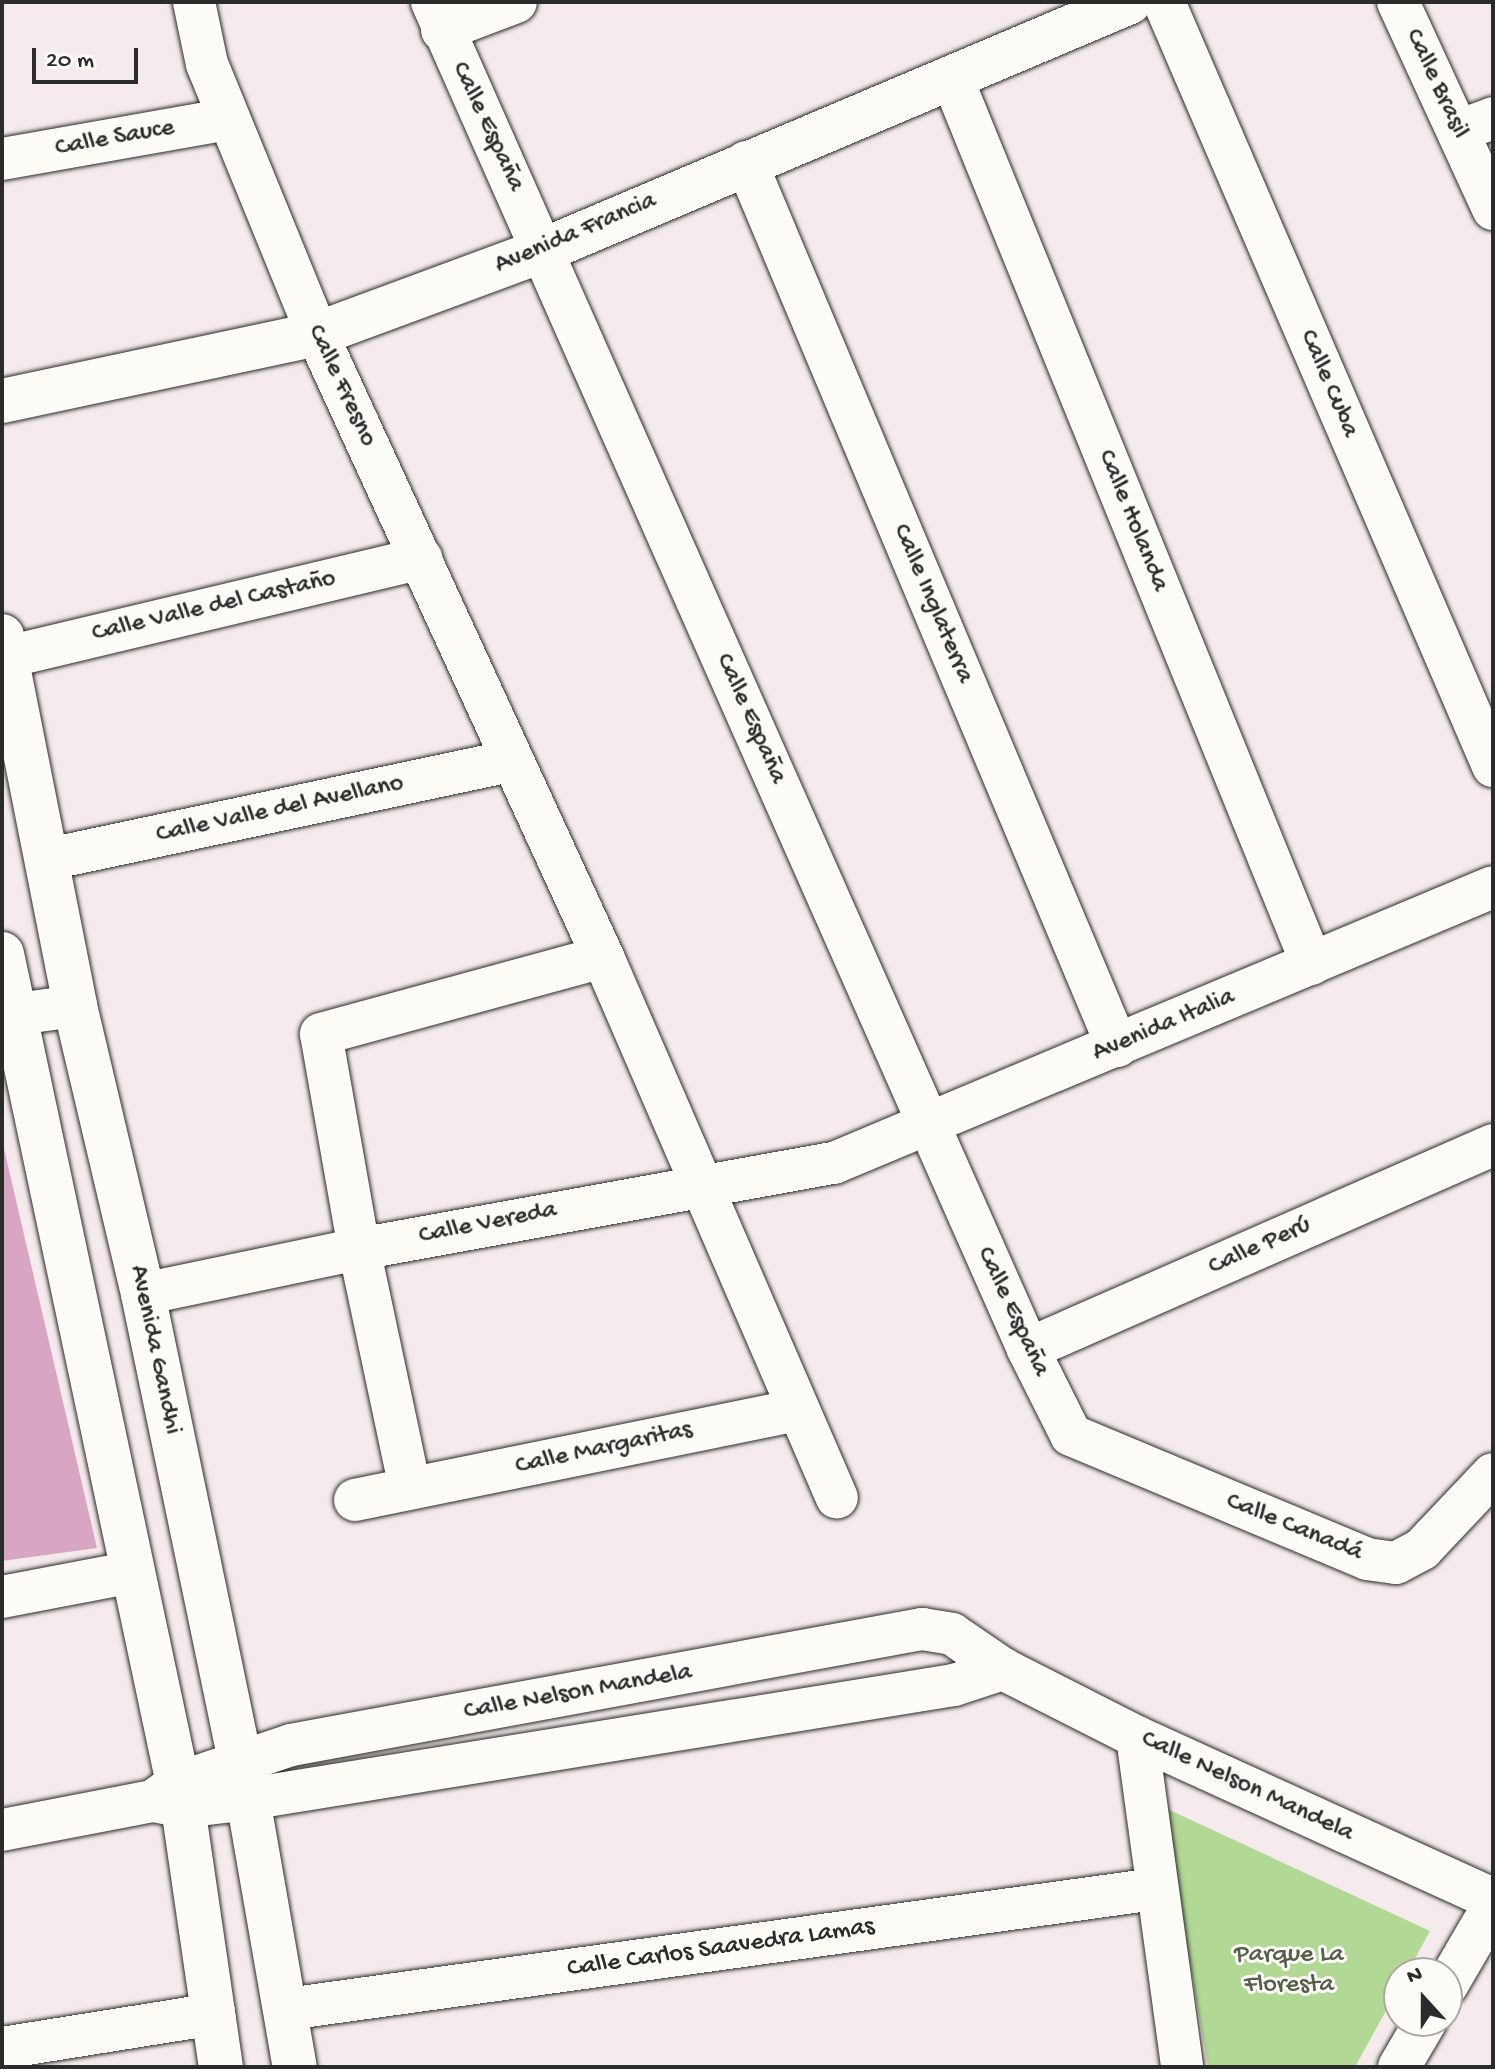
<!DOCTYPE html>
<html>
<head>
<meta charset="utf-8">
<style>
  body { margin:0 }
  #map { position:relative; width:1495px; height:2069px; overflow:hidden; background:#f6ebec; font-family:"Gochi Hand",sans-serif }
  div>[style] { position:absolute }
  .green>* { inset:0; background:#b1d894 }
  .building>* { inset:0; background:#d8a6c2 }
  .roads { filter:drop-shadow(0 0 2px #2b2b2b) drop-shadow(0 0 2px #2b2b2b) }
  .minor>* { height:42px; margin:-21px; padding:0 21px; transform-origin:21px; border-radius:21px; background:#fdfcf7 }
  .tertiary>* { height:44px; margin:-22px; padding:0 22px; transform-origin:22px; border-radius:22px; background:#fdfcf7 }
  span { translate:-50% -50%; white-space:nowrap; text-align:center; line-height:1.15; -webkit-text-stroke:6px #fdfcf7; paint-order:stroke }
  .street-label { font-size:26px; color:#2b2b2b }
  .park-label { font-size:26px; color:#535f4a }
  .frame { position:absolute; inset:0; border:4px solid #2b2b2b; pointer-events:none }
  .north { position:absolute; left:1383px; top:1957px; width:80px; height:80px; box-sizing:border-box; background:#fdfcf7; border:2px solid #a9a8a5; border-radius:50%; rotate:339deg; font-size:22px; font-weight:700; line-height:32px; text-align:center; color:#2b2b2b }
  .north::after { content:''; display:block; margin:auto; width:28px; height:36px; background:#2b2b2b; clip-path:polygon(50% 0,100% 100%,50% 72%,0 100%) }
  .scale { position:absolute; left:32px; top:48px; width:106px; height:36px; box-sizing:border-box; border:4px solid #2b2b2b; border-top:0; padding-left:10px; font-size:24px; line-height:28px; white-space:nowrap; color:#2b2b2b; -webkit-text-stroke:6px #fdfcf7; paint-order:stroke }
</style>
</head>
<body>
<div id="map">
  <div class="green">
    <i style="clip-path:polygon(1163px 1807px,1430px 1931px,1407px 1973px,1399px 1973px,1399px 1987px,1355px 2067px,1208px 2067px)"></i>
  </div>
  <div class="building">
    <i style="clip-path:polygon(2px 1140px,97px 1548px,2px 1561px)"></i>
  </div>
  <div class="roads">
    <div class="minor">
      <i style="left:194px;top:2px;width:63px;rotate:78.2deg"></i>
      <i style="left:207px;top:64px;width:292px;rotate:67.8deg"></i>
      <i style="left:317px;top:334px;width:686px;rotate:65.34deg"></i>
      <i style="left:603px;top:957px;width:589px;rotate:66.61deg"></i>
      <i style="left:432px;top:2px;width:1473px;rotate:66.13deg"></i>
      <i style="left:1028px;top:1349px;width:96px;rotate:63.4deg"></i>
      <i style="left:1071px;top:1435px;width:321px;rotate:22.7deg"></i>
      <i style="left:1367px;top:1559px;width:29px;rotate:8deg"></i>
      <i style="left:1396px;top:1563px;width:30px;rotate:-28deg"></i>
      <i style="left:1422px;top:1549px;width:103px;rotate:-46.6deg"></i>
      <i style="left:1164px;top:2px;width:832px;rotate:66.7deg"></i>
      <i style="left:1398px;top:2px;width:228px;rotate:65.3deg"></i>
      <i style="left:442px;top:30px;width:79px;rotate:-20.7deg"></i>
      <i style="left:952px;top:78px;width:956px;rotate:67.89deg"></i>
      <i style="left:1458px;top:131px;width:37px;rotate:-20deg"></i>
      <i style="left:2px;top:159px;width:230px;rotate:-10deg"></i>
      <i style="left:746px;top:162px;width:959px;rotate:67.23deg"></i>
      <i style="left:7px;top:657px;width:426px;rotate:-13.4deg"></i>
      <i style="left:49px;top:859px;width:473px;rotate:-12deg"></i>
      <i style="left:2px;top:1016px;width:74px;rotate:-7.8deg"></i>
      <i style="left:143px;top:1294px;width:221px;rotate:-11.8deg"></i>
      <i style="left:359px;top:1249px;width:483px;rotate:-10.3deg"></i>
      <i style="left:834px;top:1163px;width:714px;rotate:-22.72deg"></i>
      <i style="left:1028px;top:1349px;width:508px;rotate:-23.69deg"></i>
      <i style="left:410px;top:1488px;width:244px;rotate:-102deg"></i>
      <i style="left:359px;top:1249px;width:218px;rotate:-100deg"></i>
      <i style="left:321px;top:1034px;width:292px;rotate:-15.3deg"></i>
      <i style="left:355px;top:1500px;width:451px;rotate:-11.5deg"></i>
      <i style="left:2px;top:1597px;width:133px;rotate:-10.8deg"></i>
      <i style="left:1137px;top:1737px;width:333px;rotate:82.2deg"></i>
      <i style="left:153px;top:1801px;width:31px;rotate:-36deg"></i>
      <i style="left:178px;top:1783px;width:119px;rotate:-18.6deg"></i>
      <i style="left:291px;top:1745px;width:642px;rotate:-10.42deg"></i>
      <i style="left:922px;top:1629px;width:30px;rotate:9deg"></i>
      <i style="left:952px;top:1634px;width:62px;rotate:34.5deg"></i>
      <i style="left:1003px;top:1669px;width:150px;rotate:26.9deg"></i>
      <i style="left:1137px;top:1737px;width:391px;rotate:24.5deg"></i>
      <i style="left:2px;top:1830px;width:154px;rotate:-10.9deg"></i>
      <i style="left:153px;top:1801px;width:31px;rotate:11deg"></i>
      <i style="left:183px;top:1807px;width:65px;rotate:-7deg"></i>
      <i style="left:248px;top:1799px;width:715px;rotate:-9.17deg"></i>
      <i style="left:954px;top:1685px;width:52px;rotate:-18.1deg"></i>
      <i style="left:1447px;top:1985px;width:91px;rotate:-59.8deg"></i>
      <i style="left:287px;top:2009px;width:876px;rotate:-7.87deg"></i>
      <i style="left:2px;top:2048px;width:215px;rotate:-9.1deg"></i>
      <i style="left:1399px;top:2067px;width:53px;rotate:-59.6deg"></i>
    </div>
    <div class="tertiary">
      <i style="left:2px;top:401px;width:322px;rotate:-12deg"></i>
      <i style="left:317px;top:334px;width:242px;rotate:-20.3deg"></i>
      <i style="left:544px;top:250px;width:636px;rotate:-22.94deg"></i>
      <i style="left:2px;top:636px;width:377px;rotate:78.8deg"></i>
      <i style="left:75px;top:1006px;width:296px;rotate:76.7deg"></i>
      <i style="left:143px;top:1294px;width:516px;rotate:78.25deg"></i>
      <i style="left:248px;top:1799px;width:272px;rotate:80.1deg"></i>
      <i style="left:2px;top:954px;width:872px;rotate:78.02deg"></i>
      <i style="left:183px;top:1807px;width:263px;rotate:81.7deg"></i>
    </div>
  </div>
  <div class="street-label">
    <span style="left:1436px;top:84px;rotate:65deg">Calle Brasil</span>
    <span style="left:487px;top:127px;rotate:65deg">Calle España</span>
    <span style="left:115px;top:139px;rotate:-10deg">Calle Sauce</span>
    <span style="left:576px;top:234px;rotate:-23deg">Avenida Francia</span>
    <span style="left:1328px;top:384px;rotate:67deg">Calle Cuba</span>
    <span style="left:341px;top:386px;rotate:65deg">Calle Fresno</span>
    <span style="left:1132px;top:521px;rotate:68deg">Calle Holanda</span>
    <span style="left:932px;top:604px;rotate:67deg">Calle Inglaterra</span>
    <span style="left:214px;top:607px;rotate:-13deg">Calle Valle del Castaño</span>
    <span style="left:750px;top:719px;rotate:66deg">Calle España</span>
    <span style="left:280px;top:810px;rotate:-12deg">Calle Valle del Avellano</span>
    <span style="left:1164px;top:1026px;rotate:-23deg">Avenida Italia</span>
    <span style="left:488px;top:1224px;rotate:-11deg">Calle Vereda</span>
    <span style="left:1260px;top:1247px;rotate:-24deg">Calle Perú</span>
    <span style="left:1012px;top:1312px;rotate:65deg">Calle España</span>
    <span style="left:154px;top:1350px;rotate:78deg">Avenida Gandhi</span>
    <span style="left:604px;top:1449px;rotate:-12deg">Calle Margaritas</span>
    <span style="left:1294px;top:1528px;rotate:22deg">Calle Canadá</span>
    <span style="left:578px;top:1693px;rotate:-10deg">Calle Nelson Mandela</span>
    <span style="left:1247px;top:1787px;rotate:25deg">Calle Nelson Mandela</span>
    <span style="left:721px;top:1949px;rotate:-8deg">Calle Carlos Saavedra Lamas</span>
  </div>
  <div class="park-label">
    <span style="left:1289px;top:1971px">Parque La<br>Floresta</span>
  </div>
  <div class="frame"></div>
  <div class="north">N</div>
  <div class="scale">20 m</div>
</div>
</body>
</html>
